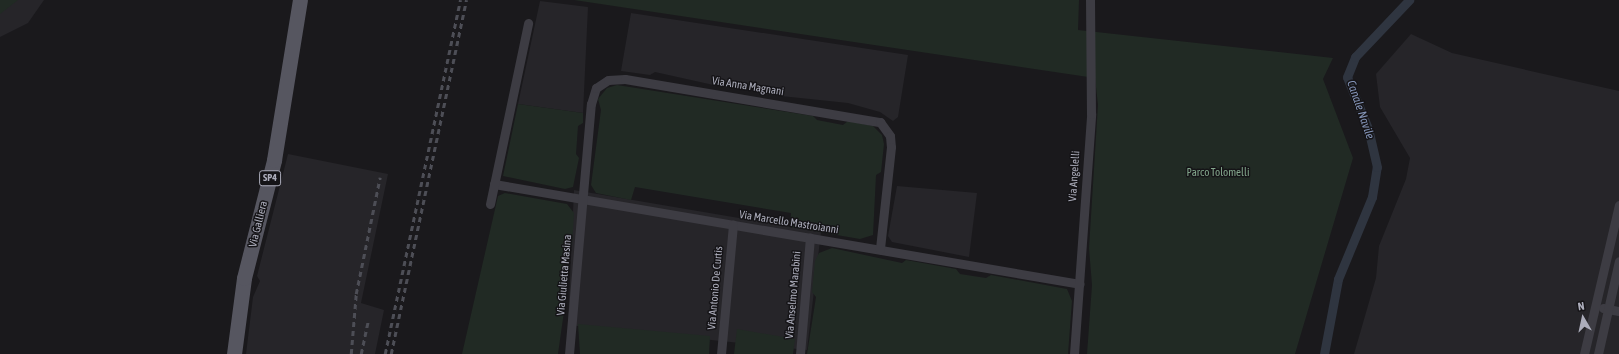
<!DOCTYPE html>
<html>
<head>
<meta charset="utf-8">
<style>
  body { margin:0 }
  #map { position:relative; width:1619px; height:354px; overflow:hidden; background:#1a191c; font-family:"Asap Condensed",sans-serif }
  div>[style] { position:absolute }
  .built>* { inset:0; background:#262529 }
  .green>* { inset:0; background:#212a24 }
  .canal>* { height:9px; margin:-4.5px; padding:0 4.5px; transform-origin:4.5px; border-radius:4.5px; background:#2f3540 }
  .minor>* { height:9px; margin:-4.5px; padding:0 4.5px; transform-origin:4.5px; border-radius:4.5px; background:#3d3c43 }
  .primary>* { height:15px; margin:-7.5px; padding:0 7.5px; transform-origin:7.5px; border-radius:7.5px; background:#565660 }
  .rail>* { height:2.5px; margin-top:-1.25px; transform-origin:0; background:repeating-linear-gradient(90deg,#4d4e56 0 5px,transparent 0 9px) }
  span { translate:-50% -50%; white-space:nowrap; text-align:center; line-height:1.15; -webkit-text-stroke:3px #151417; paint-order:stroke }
  .shield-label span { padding:1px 3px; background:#151417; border:1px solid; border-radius:3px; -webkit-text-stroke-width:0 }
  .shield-label { font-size:10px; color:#acadbb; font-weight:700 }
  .street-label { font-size:11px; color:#acadbb }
  .park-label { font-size:11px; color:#83a68c }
  .water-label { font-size:12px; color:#8393b6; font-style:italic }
  .north { position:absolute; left:1563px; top:298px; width:40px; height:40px; -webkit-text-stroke:3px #151417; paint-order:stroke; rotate:351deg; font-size:11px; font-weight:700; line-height:16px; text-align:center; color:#acadbb }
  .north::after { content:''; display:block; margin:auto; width:14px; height:18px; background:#acadbb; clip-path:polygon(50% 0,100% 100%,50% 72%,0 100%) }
</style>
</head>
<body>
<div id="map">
  <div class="built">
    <i style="clip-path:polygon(0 0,44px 0,28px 23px,0 37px)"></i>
    <i style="clip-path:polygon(540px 1px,588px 7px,583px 113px,518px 104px)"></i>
    <i style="clip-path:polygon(631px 13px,908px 55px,898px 117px,893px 121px,880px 112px,848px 103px,761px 94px,758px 89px,732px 84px,727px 88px,655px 72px,650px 75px,621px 71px)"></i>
    <i style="clip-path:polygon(1411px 34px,1452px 53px,1619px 91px,1619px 354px,1354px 354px,1376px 278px,1379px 246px,1406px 179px,1410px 158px,1380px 107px,1376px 74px)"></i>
    <i style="clip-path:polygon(288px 154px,388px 174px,361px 303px,384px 310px,375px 354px,246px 354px,253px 297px,260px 281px,257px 276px)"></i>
    <i style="clip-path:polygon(897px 186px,977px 193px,969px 257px,892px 242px,888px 236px)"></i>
    <i style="clip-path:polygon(574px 190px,821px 232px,807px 350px,568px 325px)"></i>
  </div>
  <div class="green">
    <i style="clip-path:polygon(0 0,18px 0,0 14px)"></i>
    <i style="clip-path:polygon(574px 0,1079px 0,1078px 30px,1333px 58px,1323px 79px,1353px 158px,1295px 354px,1087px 354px,1092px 285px,1089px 248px,1098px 105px,1095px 78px)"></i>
    <i style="clip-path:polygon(617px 85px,813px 116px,817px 120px,843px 125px,848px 121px,873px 126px,882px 135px,884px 144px,881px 172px,876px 175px,873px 235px,860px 239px,790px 227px,791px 213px,635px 187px,631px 200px,596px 193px,591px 185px,601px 110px,598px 99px,607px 88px)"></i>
    <i style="clip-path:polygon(518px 104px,583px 113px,583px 123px,578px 126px,576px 154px,579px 158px,573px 187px,565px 189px,503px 176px)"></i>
    <i style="clip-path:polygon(505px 193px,567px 204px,574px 213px,572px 246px,567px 250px,564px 279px,568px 283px,558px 354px,462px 354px,498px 196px)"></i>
    <i style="clip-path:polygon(832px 248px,902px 263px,906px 260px,956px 269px,960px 274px,986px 278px,991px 275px,1067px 289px,1072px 301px,1068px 354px,807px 354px,816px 297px,812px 292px,815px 261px,819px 253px)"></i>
    <i style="clip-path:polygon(578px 324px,710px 336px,709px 354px,580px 354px)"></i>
    <i style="clip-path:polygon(737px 329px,795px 339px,793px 354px,734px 354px)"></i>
  </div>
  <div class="canal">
    <i style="left:1324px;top:354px;width:76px;rotate:-79.4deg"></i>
    <i style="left:1338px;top:279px;width:89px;rotate:-67.5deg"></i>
    <i style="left:1372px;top:197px;width:30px;rotate:-81deg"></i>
    <i style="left:1377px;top:167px;width:37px;rotate:-103deg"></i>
    <i style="left:1369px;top:131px;width:58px;rotate:-112.2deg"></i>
    <i style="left:1347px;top:77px;width:22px;rotate:-68deg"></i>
    <i style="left:1355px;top:57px;width:79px;rotate:-46.5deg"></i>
  </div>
  <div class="minor">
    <i style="left:494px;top:184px;width:594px;rotate:9.68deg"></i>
    <i style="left:490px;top:204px;width:185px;rotate:-78.1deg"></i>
    <i style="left:1603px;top:308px;width:16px;rotate:11deg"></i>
    <i style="left:569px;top:354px;width:251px;rotate:-85deg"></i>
    <i style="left:591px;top:104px;width:17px;rotate:-73deg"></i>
    <i style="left:596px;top:88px;width:14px;rotate:-34deg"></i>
    <i style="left:608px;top:80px;width:17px;rotate:-3deg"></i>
    <i style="left:625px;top:79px;width:259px;rotate:9.6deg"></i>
    <i style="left:880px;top:122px;width:17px;rotate:54deg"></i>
    <i style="left:890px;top:136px;width:11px;rotate:85deg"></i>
    <i style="left:891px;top:147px;width:103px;rotate:96.2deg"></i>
    <i style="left:721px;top:354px;width:130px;rotate:-84.7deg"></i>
    <i style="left:800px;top:354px;width:117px;rotate:-85.1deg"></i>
    <i style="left:1074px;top:354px;width:241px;rotate:-85.9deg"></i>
    <i style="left:1091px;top:114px;width:114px;rotate:-90.5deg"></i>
    <i style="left:1584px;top:354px;width:153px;rotate:-76.8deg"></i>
    <i style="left:1598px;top:354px;width:95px;rotate:-77.3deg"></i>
  </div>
  <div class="primary">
    <i style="left:234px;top:354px;width:77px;rotate:-82.5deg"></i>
    <i style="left:244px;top:278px;width:122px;rotate:-75.7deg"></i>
    <i style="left:274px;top:160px;width:162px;rotate:-80.8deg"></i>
  </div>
  <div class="rail">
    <i style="left:351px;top:354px;width:60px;rotate:-85.2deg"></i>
    <i style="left:356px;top:294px;width:119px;rotate:-78.4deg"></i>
    <i style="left:361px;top:354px;width:33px;rotate:-78deg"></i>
    <i style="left:385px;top:354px;width:362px;rotate:-78deg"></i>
    <i style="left:391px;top:354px;width:362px;rotate:-78deg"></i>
  </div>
  <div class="shield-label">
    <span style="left:270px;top:178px">SP4</span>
  </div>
  <div class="street-label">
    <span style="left:748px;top:86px;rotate:9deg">Via Anna Magnani</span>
    <span style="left:1074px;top:176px;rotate:-86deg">Via Angelelli</span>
    <span style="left:789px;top:222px;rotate:9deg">Via Marcello Mastroianni</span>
    <span style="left:258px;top:224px;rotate:-76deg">Via Galliera</span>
    <span style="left:564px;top:275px;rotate:-85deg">Via Giulietta Masina</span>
    <span style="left:715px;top:288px;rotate:-85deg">Via Antonio De Curtis</span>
    <span style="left:793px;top:295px;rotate:-85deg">Via Anselmo Marabini</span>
  </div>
  <div class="park-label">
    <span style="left:1218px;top:172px">Parco Tolomelli</span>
  </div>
  <div class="water-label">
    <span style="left:1360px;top:110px;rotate:71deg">Canale Navile</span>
  </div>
  <div class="north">N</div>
</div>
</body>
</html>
